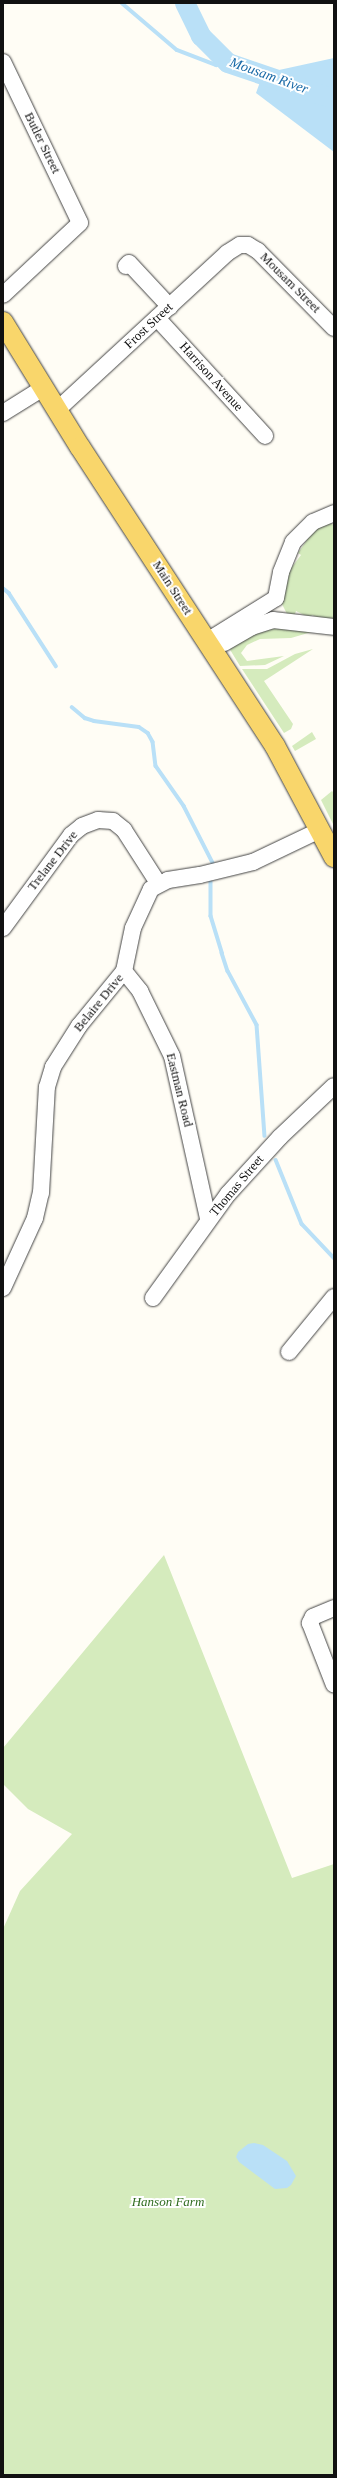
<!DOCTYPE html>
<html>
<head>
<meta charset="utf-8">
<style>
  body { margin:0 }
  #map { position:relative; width:337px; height:2478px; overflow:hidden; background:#fffdf5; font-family:Georgia,serif }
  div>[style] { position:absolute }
  .green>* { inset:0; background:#d5ebbd }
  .water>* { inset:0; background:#b9e0f7 }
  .stream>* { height:3.5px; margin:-1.75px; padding:0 1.75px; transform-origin:1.75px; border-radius:1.75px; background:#b9e0f7 }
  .river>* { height:20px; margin:-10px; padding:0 10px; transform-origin:10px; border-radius:10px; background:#b9e0f7 }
  .roads { filter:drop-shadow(0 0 1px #444) drop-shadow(0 0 1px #444) }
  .minor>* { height:16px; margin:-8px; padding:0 8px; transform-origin:8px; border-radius:8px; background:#fff }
  .major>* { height:20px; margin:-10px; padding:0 10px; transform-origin:10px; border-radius:10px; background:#f9d66b }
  span { translate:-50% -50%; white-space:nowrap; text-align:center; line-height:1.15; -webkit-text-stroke:4px #fff; paint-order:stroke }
  .street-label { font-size:13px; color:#111 }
  .park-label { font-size:13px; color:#2f6b1f; font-style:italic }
  .water-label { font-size:14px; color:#1768a6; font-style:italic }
  .frame { position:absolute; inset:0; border:4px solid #111; pointer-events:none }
</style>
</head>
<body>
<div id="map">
  <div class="green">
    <i style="clip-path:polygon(332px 516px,331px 524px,334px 525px,334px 625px,312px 615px,310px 618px,296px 611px,294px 617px,288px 616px,280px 600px,289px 566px,292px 567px,301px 555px,298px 553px,307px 540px,303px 535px)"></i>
    <i style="clip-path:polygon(263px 626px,315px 631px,291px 638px,260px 639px,247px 645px,241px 653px,247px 661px,284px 656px,265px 665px,240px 666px,229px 648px)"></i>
    <i style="clip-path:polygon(313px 649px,264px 681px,293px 724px,291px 729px,284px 733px,242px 669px,267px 669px,295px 654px)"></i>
    <i style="clip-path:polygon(312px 732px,316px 739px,295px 751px,292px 746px)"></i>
    <i style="clip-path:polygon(332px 791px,334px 793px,334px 826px,321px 800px)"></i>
    <i style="clip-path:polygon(164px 1555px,292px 1878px,334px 1864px,334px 2475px,3px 2475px,3px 1929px,20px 1891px,72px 1834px,28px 1809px,3px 1784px,3px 1748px)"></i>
  </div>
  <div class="water">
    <i style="clip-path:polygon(334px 58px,334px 152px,256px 93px,260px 82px,279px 70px)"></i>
    <i style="clip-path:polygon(254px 2143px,263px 2145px,287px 2161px,296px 2176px,291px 2185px,287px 2188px,275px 2189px,239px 2162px,236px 2157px,238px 2152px,248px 2144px)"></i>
  </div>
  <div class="stream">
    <i style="left:122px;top:3px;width:72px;rotate:40.5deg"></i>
    <i style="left:177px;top:50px;width:42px;rotate:21deg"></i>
    <i style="left:216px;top:65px;width:12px;rotate:-9deg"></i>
    <i style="left:3px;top:588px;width:8px;rotate:40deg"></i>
    <i style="left:9px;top:593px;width:87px;rotate:57.2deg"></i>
    <i style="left:72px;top:707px;width:17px;rotate:40deg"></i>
    <i style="left:85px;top:718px;width:9px;rotate:18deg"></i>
    <i style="left:94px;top:721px;width:45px;rotate:7.6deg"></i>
    <i style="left:139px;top:727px;width:11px;rotate:34deg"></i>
    <i style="left:148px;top:733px;width:10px;rotate:61deg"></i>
    <i style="left:153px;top:742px;width:24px;rotate:83deg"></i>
    <i style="left:156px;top:766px;width:49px;rotate:55deg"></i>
    <i style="left:184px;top:806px;width:64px;rotate:63deg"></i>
    <i style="left:211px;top:882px;width:34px;rotate:90deg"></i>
    <i style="left:211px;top:916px;width:39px;rotate:73deg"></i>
    <i style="left:222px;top:953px;width:19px;rotate:72deg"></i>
    <i style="left:228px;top:971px;width:61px;rotate:61.8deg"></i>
    <i style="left:257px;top:1025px;width:111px;rotate:85.9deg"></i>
    <i style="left:276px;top:1160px;width:69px;rotate:67.9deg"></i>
    <i style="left:302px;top:1224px;width:47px;rotate:46.7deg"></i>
  </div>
  <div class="river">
    <i style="left:185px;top:3px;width:37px;rotate:64deg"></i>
    <i style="left:201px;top:36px;width:38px;rotate:45deg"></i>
    <i style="left:228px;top:63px;width:112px;rotate:18.8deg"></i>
  </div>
  <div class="roads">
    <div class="minor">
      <i style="left:3px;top:62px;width:178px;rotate:64.4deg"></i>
      <i style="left:80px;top:223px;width:105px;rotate:136.9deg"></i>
      <i style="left:126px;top:266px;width:4px;rotate:-45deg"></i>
      <i style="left:129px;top:263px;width:60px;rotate:47deg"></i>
      <i style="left:157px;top:318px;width:160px;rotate:47.5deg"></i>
      <i style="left:57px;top:410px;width:231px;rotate:-42.7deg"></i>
      <i style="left:227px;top:253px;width:15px;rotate:-32deg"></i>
      <i style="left:240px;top:245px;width:8px"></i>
      <i style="left:248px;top:245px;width:12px;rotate:31deg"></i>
      <i style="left:258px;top:251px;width:108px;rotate:45.4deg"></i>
      <i style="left:3px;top:413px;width:47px;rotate:-32deg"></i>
      <i style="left:207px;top:641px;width:81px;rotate:-31.9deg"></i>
      <i style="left:276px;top:598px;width:26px;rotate:-79deg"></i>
      <i style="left:281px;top:572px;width:32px;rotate:-68deg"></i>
      <i style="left:293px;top:542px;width:28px;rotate:-45deg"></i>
      <i style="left:313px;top:522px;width:23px;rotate:-23deg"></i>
      <i style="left:224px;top:643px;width:32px;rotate:-30deg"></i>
      <i style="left:252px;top:627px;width:22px;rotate:-18deg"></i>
      <i style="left:273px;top:620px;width:61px;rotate:6.5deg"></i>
      <i style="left:3px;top:928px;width:115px;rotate:-53.8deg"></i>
      <i style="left:71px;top:835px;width:14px;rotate:-39deg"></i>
      <i style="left:82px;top:826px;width:17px;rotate:-21deg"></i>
      <i style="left:98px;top:820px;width:15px;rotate:4deg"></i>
      <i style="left:113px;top:821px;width:14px;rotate:39deg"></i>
      <i style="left:124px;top:830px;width:63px;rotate:57.3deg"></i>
      <i style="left:124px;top:971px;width:26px;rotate:51deg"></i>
      <i style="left:140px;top:991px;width:72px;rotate:63.8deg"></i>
      <i style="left:172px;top:1056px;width:167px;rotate:77.5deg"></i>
      <i style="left:3px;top:1288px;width:77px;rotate:-65.4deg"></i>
      <i style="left:35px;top:1218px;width:26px;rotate:-77deg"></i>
      <i style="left:41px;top:1193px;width:106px;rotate:-86.8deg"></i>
      <i style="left:47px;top:1087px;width:21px;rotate:-73deg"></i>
      <i style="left:53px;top:1067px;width:49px;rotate:-57.6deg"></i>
      <i style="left:79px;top:1026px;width:71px;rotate:-50.7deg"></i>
      <i style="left:124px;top:971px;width:44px;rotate:-78.2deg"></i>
      <i style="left:133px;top:928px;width:43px;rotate:-65.2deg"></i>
      <i style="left:151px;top:889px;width:19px;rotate:-28deg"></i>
      <i style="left:168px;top:880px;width:32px;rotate:-9deg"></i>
      <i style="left:200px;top:875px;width:55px;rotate:-13.8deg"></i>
      <i style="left:253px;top:862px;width:74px;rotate:-25.5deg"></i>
      <i style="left:153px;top:1298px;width:128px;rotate:-54.2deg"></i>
      <i style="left:228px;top:1194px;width:77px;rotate:-47.6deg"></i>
      <i style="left:280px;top:1137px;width:74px;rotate:-43.4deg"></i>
      <i style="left:289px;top:1352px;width:71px;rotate:-50.7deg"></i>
      <i style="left:334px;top:1608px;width:23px;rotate:157deg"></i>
      <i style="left:313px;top:1617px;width:7px;rotate:117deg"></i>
      <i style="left:310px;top:1623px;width:66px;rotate:68.8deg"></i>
    </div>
    <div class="major">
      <i style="left:3px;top:322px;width:147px;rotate:58.4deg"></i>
      <i style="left:80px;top:447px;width:357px;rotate:56.9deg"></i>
      <i style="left:275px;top:746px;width:126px;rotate:62deg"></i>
    </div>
  </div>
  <div class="street-label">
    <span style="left:42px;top:143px;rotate:64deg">Butler Street</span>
    <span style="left:290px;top:283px;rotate:45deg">Mousam Street</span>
    <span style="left:149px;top:326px;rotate:-43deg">Frost Street</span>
    <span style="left:211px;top:377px;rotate:48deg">Harrison Avenue</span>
    <span style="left:172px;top:588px;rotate:57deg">Main Street</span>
    <span style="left:53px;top:861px;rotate:-52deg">Trelane Drive</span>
    <span style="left:99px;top:1003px;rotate:-51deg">Belaire Drive</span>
    <span style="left:179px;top:1090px;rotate:76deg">Eastman Road</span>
    <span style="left:237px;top:1186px;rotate:-50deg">Thomas Street</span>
  </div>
  <div class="park-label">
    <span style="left:168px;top:2202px">Hanson Farm</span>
  </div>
  <div class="water-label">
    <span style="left:269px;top:76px;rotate:20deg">Mousam River</span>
  </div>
  <div class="frame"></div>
</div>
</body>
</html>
